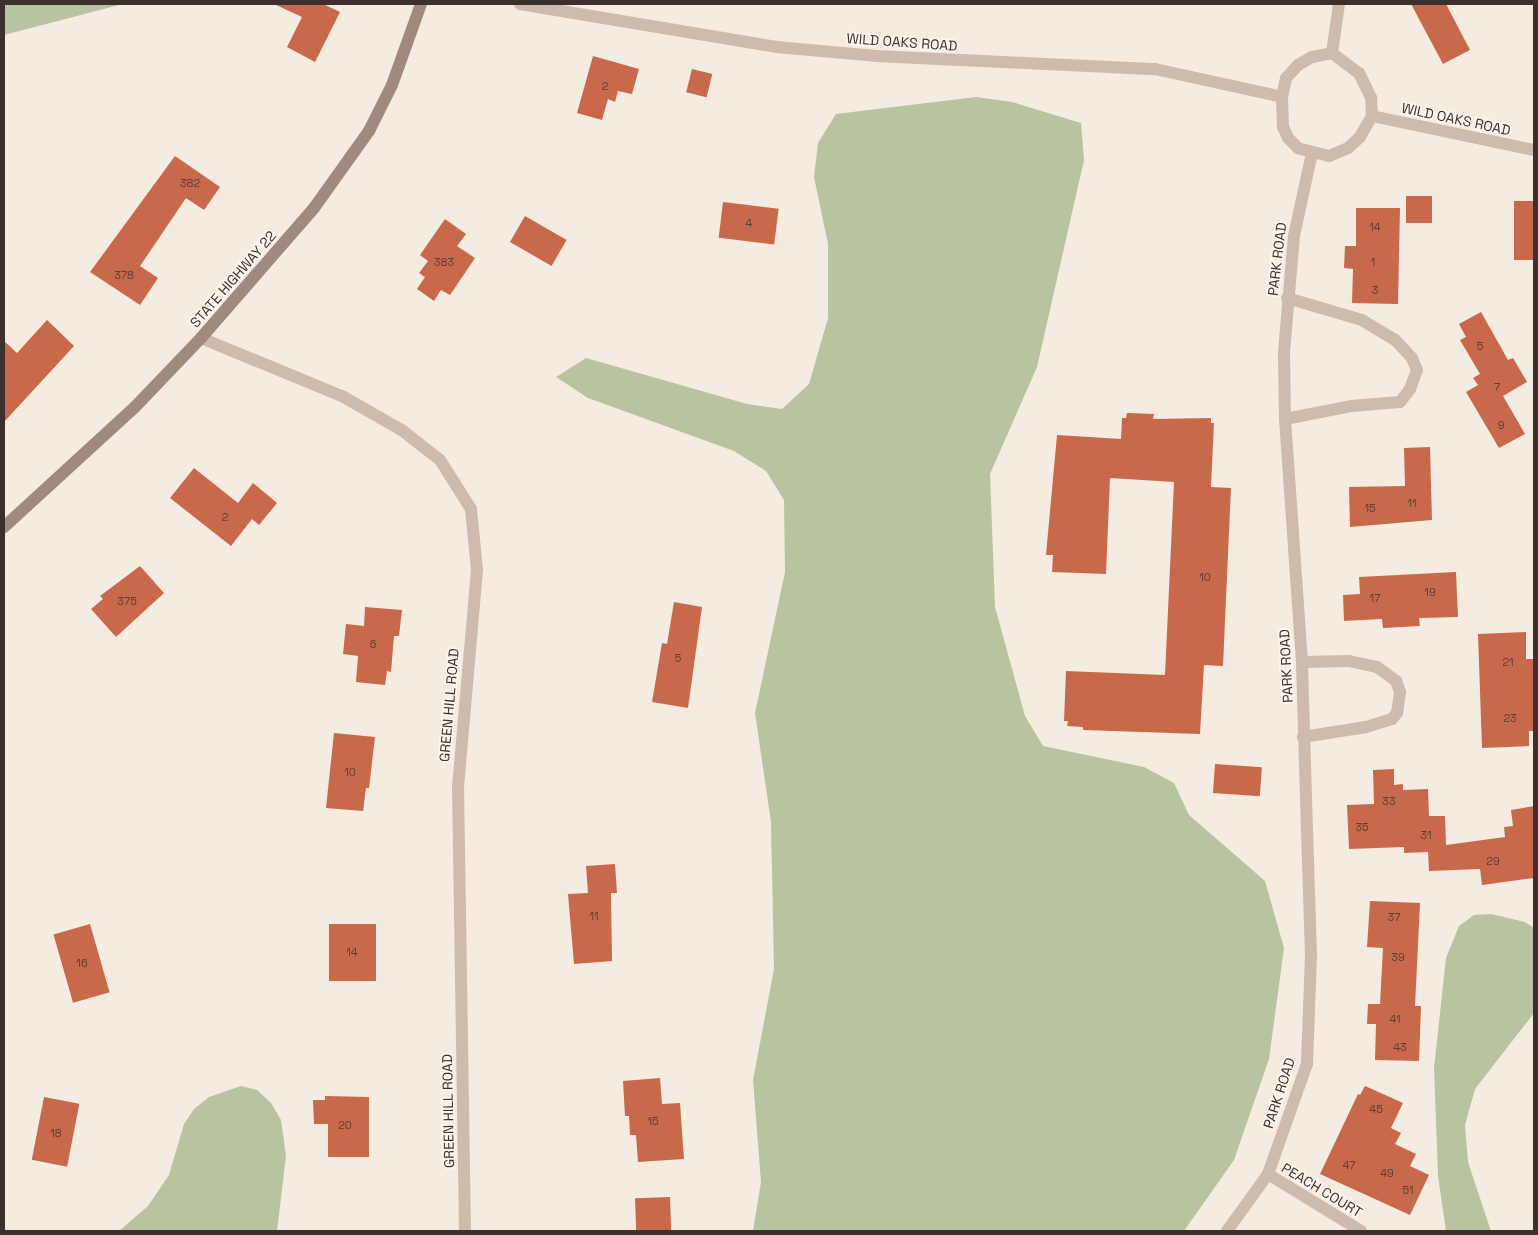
<!DOCTYPE html>
<html>
<head>
<meta charset="utf-8">
<style>
  body { margin:0 }
  #map { position:relative; width:1538px; height:1235px; overflow:hidden; background:#f4ebe1; font-family:"Space Grotesk",sans-serif }
  div>[style] { position:absolute }
  .green>* { inset:0; background:#b8c4a0 }
  .building>* { inset:0; background:#c8694b; transform-origin:0 0 }
  .street>* { height:12px; margin:-6px; padding:0 6px; transform-origin:6px; border-radius:6px; background:#cdbbac }
  .secondary>* { height:12px; margin:-6px; padding:0 6px; transform-origin:6px; border-radius:6px; background:#a18a7d }
  span { translate:-50% -50%; white-space:nowrap; text-align:center; line-height:1.15; -webkit-text-stroke:4px #fbf5ee; paint-order:stroke }
  .number-label { font-size:11px; color:#5e3e33 }
  .number-label span { -webkit-text-stroke-width:0 }
  .street-label { font-size:14px; color:#3b302b }
  .frame { position:absolute; inset:0; border:5px solid #3b302b; pointer-events:none }
</style>
</head>
<body>
<div id="map">
  <div class="green">
    <i style="clip-path:polygon(4px 4px,123px 4px,4px 35px)"></i>
    <i style="clip-path:polygon(976px 97px,1012px 102px,1081px 123px,1084px 160px,1037px 367px,990px 474px,995px 607px,1025px 716px,1043px 746px,1144px 767px,1174px 783px,1189px 815px,1265px 881px,1284px 948px,1269px 1059px,1234px 1160px,1184px 1231px,753px 1231px,761px 1182px,753px 1080px,774px 969px,771px 822px,755px 713px,785px 572px,784px 500px,766px 471px,734px 451px,588px 398px,556px 377px,586px 358px,747px 404px,782px 409px,809px 384px,828px 318px,828px 244px,814px 177px,818px 143px,836px 114px)"></i>
    <i style="clip-path:polygon(1491px 914px,1525px 922px,1534px 928px,1534px 1013px,1475px 1089px,1465px 1125px,1468px 1162px,1491px 1231px,1446px 1231px,1438px 1176px,1434px 1068px,1446px 958px,1459px 926px,1474px 915px)"></i>
    <i style="clip-path:polygon(241px 1086px,257px 1090px,271px 1103px,281px 1120px,286px 1156px,277px 1231px,119px 1231px,148px 1206px,169px 1175px,184px 1124px,194px 1109px,209px 1097px)"></i>
  </div>
  <div class="building">
    <i style="clip-path:polygon(274px 4px,323px 4px,340px 12px,315px 62px,287px 47px,302px 17px)"></i>
    <i style="clip-path:polygon(1411px 4px,1446px 4px,1470px 50px,1443px 64px)"></i>
    <i style="clip-path:polygon(593px 56px,639px 69px,632px 94px,618px 91px,615px 102px,608px 99px,602px 120px,577px 113px)"></i>
    <i style="left:692px;top:69px;width:21px;height:24px;rotate:14deg"></i>
    <i style="clip-path:polygon(175px 156px,220px 187px,204px 210px,186px 198px,140px 266px,158px 278px,140px 305px,90px 272px)"></i>
    <i style="left:1406px;top:196px;width:26px;height:27px"></i>
    <i style="left:1514px;top:201px;width:20px;height:59px"></i>
    <i style="left:723px;top:202px;width:56px;height:36px;rotate:7deg"></i>
    <i style="clip-path:polygon(1356px 208px,1400px 208px,1398px 304px,1352px 303px,1353px 269px,1344px 268px,1345px 246px,1356px 246px)"></i>
    <i style="left:525px;top:216px;width:48px;height:30px;rotate:30deg"></i>
    <i style="clip-path:polygon(445px 219px,466px 234px,457px 246px,475px 258px,450px 295px,441px 290px,434px 301px,417px 289px,425px 277px,419px 273px,428px 261px,420px 255px)"></i>
    <i style="clip-path:polygon(1481px 312px,1508px 360px,1513px 358px,1527px 382px,1503px 396px,1525px 434px,1499px 448px,1466px 392px,1478px 385px,1473px 378px,1480px 374px,1460px 340px,1466px 337px,1459px 324px)"></i>
    <i style="clip-path:polygon(47px 320px,74px 346px,4px 422px,4px 341px,17px 353px)"></i>
    <i style="clip-path:polygon(1127px 413px,1154px 414px,1153px 419px,1211px 418px,1211px 423px,1214px 423px,1211px 487px,1231px 488px,1223px 666px,1204px 665px,1200px 734px,1083px 730px,1083px 727px,1067px 726px,1068px 721px,1064px 721px,1066px 671px,1165px 675px,1174px 482px,1110px 478px,1106px 574px,1052px 572px,1053px 555px,1046px 555px,1057px 435px,1121px 439px,1122px 418px,1126px 418px)"></i>
    <i style="clip-path:polygon(1430px 447px,1432px 520px,1350px 527px,1349px 487px,1405px 486px,1404px 448px)"></i>
    <i style="clip-path:polygon(194px 468px,238px 503px,253px 483px,277px 503px,259px 525px,252px 519px,231px 546px,170px 498px)"></i>
    <i style="clip-path:polygon(140px 566px,164px 593px,116px 637px,91px 609px,103px 599px,100px 596px)"></i>
    <i style="clip-path:polygon(1456px 572px,1458px 617px,1419px 618px,1420px 626px,1383px 628px,1382px 619px,1344px 621px,1343px 595px,1360px 594px,1359px 577px)"></i>
    <i style="clip-path:polygon(674px 602px,702px 607px,688px 708px,652px 702px,662px 643px,667px 644px)"></i>
    <i style="clip-path:polygon(365px 607px,402px 610px,399px 636px,394px 636px,391px 672px,387px 671px,385px 685px,356px 682px,358px 656px,343px 654px,346px 624px,364px 626px)"></i>
    <i style="clip-path:polygon(1526px 632px,1526px 659px,1534px 659px,1534px 731px,1529px 731px,1529px 746px,1482px 748px,1478px 634px)"></i>
    <i style="clip-path:polygon(334px 733px,375px 737px,369px 788px,366px 788px,363px 811px,326px 808px)"></i>
    <i style="left:1215px;top:764px;width:47px;height:29px;rotate:4deg"></i>
    <i style="clip-path:polygon(1394px 769px,1394px 785px,1403px 784px,1403px 790px,1428px 789px,1429px 816px,1445px 816px,1446px 845px,1505px 837px,1504px 827px,1513px 826px,1511px 810px,1534px 806px,1534px 878px,1482px 885px,1480px 869px,1429px 871px,1428px 852px,1404px 853px,1404px 847px,1349px 849px,1347px 805px,1374px 804px,1373px 770px)"></i>
    <i style="clip-path:polygon(615px 864px,617px 893px,611px 893px,612px 961px,574px 964px,568px 894px,588px 893px,586px 866px)"></i>
    <i style="clip-path:polygon(1370px 901px,1420px 903px,1415px 1006px,1421px 1006px,1419px 1061px,1375px 1060px,1376px 1024px,1367px 1024px,1368px 1004px,1380px 1004px,1383px 948px,1367px 947px)"></i>
    <i style="left:90px;top:924px;width:71px;height:38px;rotate:74deg"></i>
    <i style="left:329px;top:924px;width:47px;height:57px"></i>
    <i style="clip-path:polygon(660px 1078px,662px 1104px,680px 1103px,684px 1159px,638px 1162px,636px 1135px,630px 1135px,629px 1116px,625px 1116px,623px 1081px)"></i>
    <i style="clip-path:polygon(1365px 1086px,1403px 1103px,1391px 1128px,1401px 1133px,1395px 1144px,1416px 1154px,1410px 1166px,1429px 1175px,1410px 1215px,1320px 1174px,1358px 1094px,1360px 1095px)"></i>
    <i style="clip-path:polygon(325px 1096px,369px 1097px,369px 1157px,328px 1157px,328px 1124px,314px 1124px,313px 1100px,325px 1100px)"></i>
    <i style="left:44px;top:1097px;width:36px;height:64px;rotate:11deg"></i>
    <i style="left:670px;top:1197px;width:34px;height:35px;rotate:88deg"></i>
  </div>
  <div class="street">
    <i style="left:520px;top:4px;width:260px;rotate:9.5deg"></i>
    <i style="left:776px;top:47px;width:100px;rotate:5.1deg"></i>
    <i style="left:876px;top:56px;width:279px;rotate:2.7deg"></i>
    <i style="left:1155px;top:69px;width:130px;rotate:12.4deg"></i>
    <i style="left:1332px;top:53px;width:34px;rotate:37deg"></i>
    <i style="left:1359px;top:73px;width:28px;rotate:64deg"></i>
    <i style="left:1371px;top:98px;width:18px;rotate:87deg"></i>
    <i style="left:1372px;top:116px;width:24px;rotate:120deg"></i>
    <i style="left:1360px;top:137px;width:16px;rotate:137deg"></i>
    <i style="left:1348px;top:148px;width:21px;rotate:157deg"></i>
    <i style="left:1329px;top:156px;width:32px;rotate:-166deg"></i>
    <i style="left:1298px;top:148px;width:14px;rotate:-135deg"></i>
    <i style="left:1288px;top:138px;width:12px;rotate:-114deg"></i>
    <i style="left:1283px;top:127px;width:30px;rotate:-92deg"></i>
    <i style="left:1282px;top:97px;width:19px;rotate:-78deg"></i>
    <i style="left:1286px;top:78px;width:18px;rotate:-47deg"></i>
    <i style="left:1298px;top:65px;width:16px;rotate:-30deg"></i>
    <i style="left:1312px;top:57px;width:20px;rotate:-11deg"></i>
    <i style="left:1332px;top:53px;width:49px;rotate:-81.9deg"></i>
    <i style="left:1372px;top:116px;width:166px;rotate:11.9deg"></i>
    <i style="left:201px;top:338px;width:152px;rotate:22.4deg"></i>
    <i style="left:342px;top:396px;width:70px;rotate:29.8deg"></i>
    <i style="left:403px;top:431px;width:47px;rotate:38.1deg"></i>
    <i style="left:440px;top:460px;width:58px;rotate:57.7deg"></i>
    <i style="left:471px;top:509px;width:61px;rotate:84.4deg"></i>
    <i style="left:477px;top:570px;width:217px;rotate:95deg"></i>
    <i style="left:458px;top:786px;width:445px;rotate:89.1deg"></i>
    <i style="left:1285px;top:419px;width:67px;rotate:-11.1deg"></i>
    <i style="left:1351px;top:406px;width:49px;rotate:-4.7deg"></i>
    <i style="left:1400px;top:402px;width:16px;rotate:-52deg"></i>
    <i style="left:1410px;top:389px;width:20px;rotate:-70deg"></i>
    <i style="left:1417px;top:370px;width:13px;rotate:-113deg"></i>
    <i style="left:1412px;top:358px;width:25px;rotate:-133deg"></i>
    <i style="left:1395px;top:340px;width:39px;rotate:-149deg"></i>
    <i style="left:1362px;top:320px;width:78px;rotate:-163.7deg"></i>
    <i style="left:1302px;top:662px;width:47px;rotate:-1.2deg"></i>
    <i style="left:1349px;top:661px;width:29px;rotate:12deg"></i>
    <i style="left:1377px;top:667px;width:24px;rotate:36deg"></i>
    <i style="left:1396px;top:681px;width:12px;rotate:70deg"></i>
    <i style="left:1400px;top:692px;width:21px;rotate:98deg"></i>
    <i style="left:1397px;top:713px;width:8px;rotate:130deg"></i>
    <i style="left:1392px;top:719px;width:27px;rotate:163deg"></i>
    <i style="left:1366px;top:727px;width:64px;rotate:171deg"></i>
    <i style="left:1268px;top:1174px;width:109px;rotate:31.5deg"></i>
    <i style="left:1227px;top:1231px;width:70px;rotate:-54.3deg"></i>
    <i style="left:1268px;top:1174px;width:117px;rotate:-70.5deg"></i>
    <i style="left:1307px;top:1064px;width:108px;rotate:-87.9deg"></i>
    <i style="left:1311px;top:956px;width:125px;rotate:-91.8deg"></i>
    <i style="left:1307px;top:831px;width:169px;rotate:-91.7deg"></i>
    <i style="left:1302px;top:662px;width:244px;rotate:-94deg"></i>
    <i style="left:1285px;top:419px;width:67px;rotate:-90.9deg"></i>
    <i style="left:1284px;top:352px;width:116px;rotate:-85.1deg"></i>
    <i style="left:1294px;top:236px;width:85px;rotate:-77.8deg"></i>
  </div>
  <div class="secondary">
    <i style="left:4px;top:527px;width:178px;rotate:-42.5deg"></i>
    <i style="left:135px;top:407px;width:95px;rotate:-46.3deg"></i>
    <i style="left:201px;top:338px;width:172px;rotate:-49deg"></i>
    <i style="left:314px;top:208px;width:95px;rotate:-54.5deg"></i>
    <i style="left:369px;top:131px;width:51px;rotate:-63.4deg"></i>
    <i style="left:392px;top:85px;width:86px;rotate:-70.3deg"></i>
  </div>
  <div class="number-label">
    <span style="left:605px;top:86px">2</span>
    <span style="left:190px;top:183px">382</span>
    <span style="left:749px;top:223px">4</span>
    <span style="left:1375px;top:227px">14</span>
    <span style="left:444px;top:262px">383</span>
    <span style="left:1373px;top:262px">1</span>
    <span style="left:124px;top:275px">378</span>
    <span style="left:1375px;top:290px">3</span>
    <span style="left:1480px;top:346px">5</span>
    <span style="left:1497px;top:387px">7</span>
    <span style="left:1501px;top:425px">9</span>
    <span style="left:1412px;top:503px">11</span>
    <span style="left:1370px;top:508px">15</span>
    <span style="left:225px;top:517px">2</span>
    <span style="left:1205px;top:577px">10</span>
    <span style="left:1430px;top:592px">19</span>
    <span style="left:1375px;top:598px">17</span>
    <span style="left:127px;top:601px">375</span>
    <span style="left:373px;top:644px">6</span>
    <span style="left:678px;top:658px">5</span>
    <span style="left:1508px;top:662px">21</span>
    <span style="left:1510px;top:718px">23</span>
    <span style="left:350px;top:772px">10</span>
    <span style="left:1389px;top:801px">33</span>
    <span style="left:1362px;top:827px">35</span>
    <span style="left:1426px;top:835px">31</span>
    <span style="left:1493px;top:861px">29</span>
    <span style="left:594px;top:916px">11</span>
    <span style="left:1394px;top:917px">37</span>
    <span style="left:352px;top:952px">14</span>
    <span style="left:1398px;top:957px">39</span>
    <span style="left:82px;top:963px">16</span>
    <span style="left:1395px;top:1019px">41</span>
    <span style="left:1400px;top:1047px">43</span>
    <span style="left:1376px;top:1109px">45</span>
    <span style="left:653px;top:1121px">15</span>
    <span style="left:345px;top:1125px">20</span>
    <span style="left:56px;top:1133px">18</span>
    <span style="left:1349px;top:1165px">47</span>
    <span style="left:1387px;top:1173px">49</span>
    <span style="left:1408px;top:1190px">51</span>
  </div>
  <div class="street-label">
    <span style="left:902px;top:42px;rotate:4deg">WILD OAKS ROAD</span>
    <span style="left:1456px;top:119px;rotate:12deg">WILD OAKS ROAD</span>
    <span style="left:1277px;top:259px;rotate:-83deg">PARK ROAD</span>
    <span style="left:233px;top:279px;rotate:-49deg">STATE HIGHWAY 22</span>
    <span style="left:1286px;top:666px;rotate:-93deg">PARK ROAD</span>
    <span style="left:449px;top:705px;rotate:-85deg">GREEN HILL ROAD</span>
    <span style="left:1279px;top:1093px;rotate:-72deg">PARK ROAD</span>
    <span style="left:448px;top:1111px;rotate:-91deg">GREEN HILL ROAD</span>
    <span style="left:1322px;top:1190px;rotate:31deg">PEACH COURT</span>
  </div>
  <div class="frame"></div>
</div>
</body>
</html>
